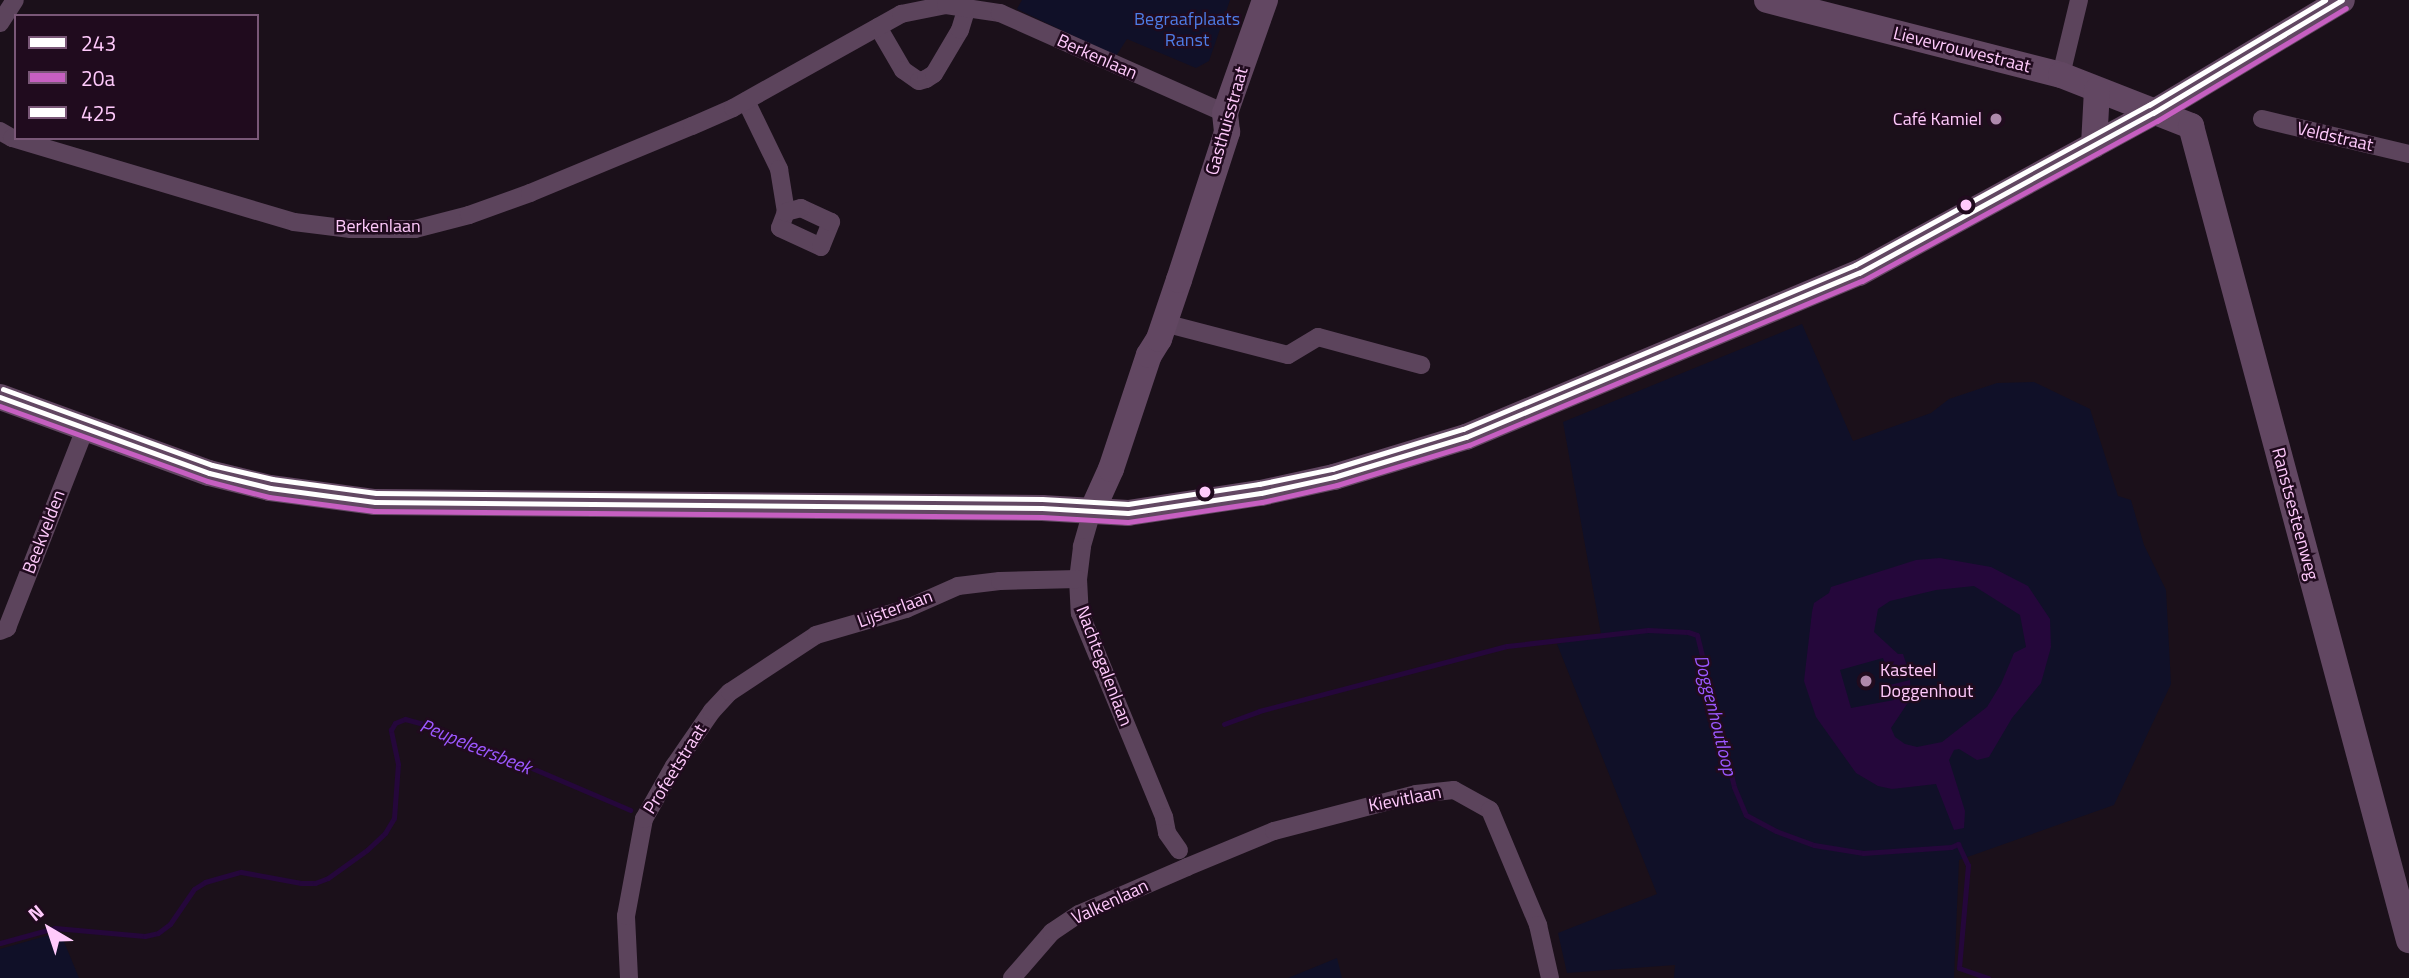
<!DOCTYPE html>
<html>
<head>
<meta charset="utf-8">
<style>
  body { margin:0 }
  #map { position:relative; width:2409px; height:978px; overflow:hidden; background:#1b101a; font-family:"Titillium Web",sans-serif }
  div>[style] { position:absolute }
  .green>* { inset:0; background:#101028 }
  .water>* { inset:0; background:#25073b }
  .stream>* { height:5px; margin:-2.5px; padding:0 2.5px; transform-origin:2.5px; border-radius:2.5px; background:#25073b }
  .street>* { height:18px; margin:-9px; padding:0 9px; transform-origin:9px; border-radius:9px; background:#5c445c }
  .secondary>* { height:26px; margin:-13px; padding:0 13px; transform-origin:13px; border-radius:13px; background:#624762 }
  .bus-1>* { height:5px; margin:-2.5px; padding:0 2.5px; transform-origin:2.5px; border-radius:2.5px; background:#fff }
  .bus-2>* { height:5px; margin:-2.5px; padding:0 2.5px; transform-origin:2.5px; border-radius:2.5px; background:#c65fc1 }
  .bus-3>* { height:5px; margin:-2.5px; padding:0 2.5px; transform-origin:2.5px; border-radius:2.5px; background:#fff }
  .dots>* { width:19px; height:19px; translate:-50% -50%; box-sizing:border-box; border:4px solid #200b1e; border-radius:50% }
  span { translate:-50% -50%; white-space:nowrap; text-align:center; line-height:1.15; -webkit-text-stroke:5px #200b1e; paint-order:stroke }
  .park-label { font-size:18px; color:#4e7de7 }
  .street-label { font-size:18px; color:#ffcafc }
  .poi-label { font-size:18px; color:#ffcafc }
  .right { translate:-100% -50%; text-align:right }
  .left { translate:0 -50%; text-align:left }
  .water-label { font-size:19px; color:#9c58ff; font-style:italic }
  .legend { position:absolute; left:14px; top:14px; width:245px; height:126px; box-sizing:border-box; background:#200b1e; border:2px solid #795777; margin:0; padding:9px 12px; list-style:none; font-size:21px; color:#ffcafc }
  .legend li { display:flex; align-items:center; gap:14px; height:35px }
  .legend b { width:35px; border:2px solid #795777 }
  .north { position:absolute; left:14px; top:894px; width:70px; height:70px; -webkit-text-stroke:5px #200b1e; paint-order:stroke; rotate:321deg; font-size:19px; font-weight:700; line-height:28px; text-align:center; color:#ffcafc }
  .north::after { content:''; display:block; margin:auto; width:24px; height:32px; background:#ffcafc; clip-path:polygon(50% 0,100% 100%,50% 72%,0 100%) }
</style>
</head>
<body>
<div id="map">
  <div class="green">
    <i style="clip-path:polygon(1022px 0,1230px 0,1209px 61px,1196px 68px,1127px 39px,1116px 56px,1017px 9px)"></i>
    <i style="clip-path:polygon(1802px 324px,1853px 441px,1931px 413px,1949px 399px,1997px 383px,2034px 382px,2090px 409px,2118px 496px,2131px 500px,2144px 545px,2166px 590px,2171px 684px,2114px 805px,1959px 860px,1954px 978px,1674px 978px,1675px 965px,1567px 973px,1558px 933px,1657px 894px,1557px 644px,1601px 634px,1563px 422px)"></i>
    <i style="clip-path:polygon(60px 932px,79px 978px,0 978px,0 949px)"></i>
    <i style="clip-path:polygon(1337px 958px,1342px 978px,1288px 978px)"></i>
  </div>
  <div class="water">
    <i style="clip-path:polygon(evenodd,1940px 558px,1991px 567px,2028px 586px,2050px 619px,2051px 647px,2041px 683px,2012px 718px,1989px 757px,1977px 760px,1959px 749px,1954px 750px,1949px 760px,1965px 811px,1964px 828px,1954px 830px,1936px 784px,1892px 789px,1878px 786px,1856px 773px,1816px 717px,1804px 681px,1812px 612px,1814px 603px,1829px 593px,1831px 587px,1916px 560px,1940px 558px,1974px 586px,2020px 615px,2026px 647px,2014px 653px,2001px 684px,1987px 707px,1942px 742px,1917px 747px,1905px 744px,1895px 737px,1891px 728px,1911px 698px,1910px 680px,1890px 685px,1894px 700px,1851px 708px,1840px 670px,1883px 658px,1889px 677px,1909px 672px,1903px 654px,1898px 654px,1874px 632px,1878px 609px,1890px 601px,1936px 590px,1974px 586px)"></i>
  </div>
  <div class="stream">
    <i style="left:1224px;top:724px;width:37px;rotate:-20deg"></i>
    <i style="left:1259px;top:711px;width:256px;rotate:-14.7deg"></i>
    <i style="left:1507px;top:646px;width:142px;rotate:-6.5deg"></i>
    <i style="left:1648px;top:630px;width:40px;rotate:2.9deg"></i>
    <i style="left:1688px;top:632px;width:9px;rotate:18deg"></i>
    <i style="left:1697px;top:635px;width:156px;rotate:76.3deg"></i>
    <i style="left:1734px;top:787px;width:30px;rotate:67deg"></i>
    <i style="left:1746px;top:815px;width:34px;rotate:28deg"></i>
    <i style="left:1776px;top:831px;width:40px;rotate:20.2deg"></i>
    <i style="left:1814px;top:845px;width:50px;rotate:9.3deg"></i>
    <i style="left:1863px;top:853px;width:88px;rotate:-3.9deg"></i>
    <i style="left:1951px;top:847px;width:8px;rotate:-23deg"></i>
    <i style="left:1958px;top:844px;width:23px;rotate:65deg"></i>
    <i style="left:1968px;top:865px;width:103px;rotate:95deg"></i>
    <i style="left:1959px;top:968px;width:31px;rotate:19deg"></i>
    <i style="left:0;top:943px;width:57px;rotate:-15.3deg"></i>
    <i style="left:55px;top:928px;width:90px;rotate:5.1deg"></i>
    <i style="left:145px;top:936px;width:13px;rotate:-13deg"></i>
    <i style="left:158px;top:933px;width:15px;rotate:-37deg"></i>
    <i style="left:170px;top:924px;width:42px;rotate:-55.6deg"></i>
    <i style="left:194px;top:889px;width:13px;rotate:-32deg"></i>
    <i style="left:205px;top:882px;width:37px;rotate:-16deg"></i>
    <i style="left:241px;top:872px;width:61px;rotate:10.4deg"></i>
    <i style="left:301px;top:883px;width:14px"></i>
    <i style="left:315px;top:883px;width:14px;rotate:-21deg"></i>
    <i style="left:328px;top:878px;width:48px;rotate:-35.7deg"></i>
    <i style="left:367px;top:850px;width:25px;rotate:-43deg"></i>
    <i style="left:385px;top:833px;width:17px;rotate:-59deg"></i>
    <i style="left:394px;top:818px;width:54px;rotate:-85.8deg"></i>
    <i style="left:398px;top:764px;width:35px;rotate:-102deg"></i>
    <i style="left:391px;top:730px;width:8px;rotate:-60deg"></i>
    <i style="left:395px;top:723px;width:11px;rotate:-22deg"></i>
    <i style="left:405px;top:719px;width:34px;rotate:15deg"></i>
    <i style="left:438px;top:728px;width:209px;rotate:23.1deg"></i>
  </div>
  <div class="street">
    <i style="left:0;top:23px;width:27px;rotate:-57deg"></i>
    <i style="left:878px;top:27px;width:50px;rotate:59.8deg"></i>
    <i style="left:903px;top:70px;width:19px;rotate:35deg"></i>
    <i style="left:919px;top:81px;width:7px;rotate:-16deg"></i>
    <i style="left:926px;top:79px;width:9px;rotate:-32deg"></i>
    <i style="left:934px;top:74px;width:51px;rotate:-59.4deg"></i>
    <i style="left:960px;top:30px;width:24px;rotate:-73deg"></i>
    <i style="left:2061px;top:75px;width:77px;rotate:-76.5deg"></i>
    <i style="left:746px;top:101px;width:76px;rotate:64.1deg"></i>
    <i style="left:779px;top:169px;width:44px;rotate:80.8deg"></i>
    <i style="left:786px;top:212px;width:17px;rotate:111deg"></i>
    <i style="left:780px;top:228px;width:45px;rotate:24.9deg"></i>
    <i style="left:821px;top:247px;width:27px;rotate:-68deg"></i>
    <i style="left:831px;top:222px;width:33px;rotate:-155deg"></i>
    <i style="left:801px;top:208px;width:16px;rotate:165deg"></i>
    <i style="left:2262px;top:119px;width:151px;rotate:13.4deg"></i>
    <i style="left:0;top:131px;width:14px;rotate:30deg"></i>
    <i style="left:12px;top:138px;width:294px;rotate:16.6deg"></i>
    <i style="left:294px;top:222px;width:57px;rotate:7deg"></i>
    <i style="left:351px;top:229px;width:64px"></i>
    <i style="left:415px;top:229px;width:56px;rotate:-14.5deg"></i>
    <i style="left:469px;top:215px;width:65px;rotate:-19.8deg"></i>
    <i style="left:530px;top:193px;width:175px;rotate:-22.5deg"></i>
    <i style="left:692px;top:126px;width:45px;rotate:-23.7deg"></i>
    <i style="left:733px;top:108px;width:193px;rotate:-29.2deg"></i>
    <i style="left:901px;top:14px;width:46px;rotate:-11.3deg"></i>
    <i style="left:946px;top:5px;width:55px;rotate:8.4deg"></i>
    <i style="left:1000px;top:13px;width:246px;rotate:24deg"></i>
    <i style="left:1164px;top:323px;width:128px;rotate:14.5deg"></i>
    <i style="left:1288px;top:355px;width:35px;rotate:-31deg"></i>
    <i style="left:1318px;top:337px;width:107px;rotate:15.2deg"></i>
    <i style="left:1092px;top:511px;width:37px;rotate:106deg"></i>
    <i style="left:1082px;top:547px;width:32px;rotate:97deg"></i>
    <i style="left:1078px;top:579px;width:34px;rotate:87deg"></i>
    <i style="left:1080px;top:613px;width:221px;rotate:67.6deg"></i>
    <i style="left:1164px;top:817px;width:16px;rotate:79deg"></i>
    <i style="left:1167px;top:833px;width:21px;rotate:55deg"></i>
    <i style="left:0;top:631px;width:8px;rotate:-23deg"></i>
    <i style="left:7px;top:628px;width:214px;rotate:-68.6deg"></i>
    <i style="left:629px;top:978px;width:62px;rotate:-92.8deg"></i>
    <i style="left:626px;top:916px;width:99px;rotate:-79.5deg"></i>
    <i style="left:644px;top:819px;width:61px;rotate:-60.5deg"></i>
    <i style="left:674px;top:766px;width:67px;rotate:-55.4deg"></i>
    <i style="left:712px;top:711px;width:26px;rotate:-47deg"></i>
    <i style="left:730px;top:692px;width:103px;rotate:-33.5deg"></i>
    <i style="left:816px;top:635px;width:94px;rotate:-16.1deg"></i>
    <i style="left:906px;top:609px;width:57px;rotate:-23.9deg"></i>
    <i style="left:958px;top:586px;width:42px;rotate:-6.8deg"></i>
    <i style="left:1000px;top:581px;width:78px;rotate:-1.5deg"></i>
    <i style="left:1012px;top:978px;width:61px;rotate:-49deg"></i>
    <i style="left:1052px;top:932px;width:32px;rotate:-34deg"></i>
    <i style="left:1079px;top:914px;width:118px;rotate:-23.5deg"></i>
    <i style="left:1187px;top:867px;width:94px;rotate:-22.5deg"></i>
    <i style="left:1274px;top:831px;width:147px;rotate:-14.6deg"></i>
    <i style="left:1416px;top:794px;width:38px;rotate:-6deg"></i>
    <i style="left:1454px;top:790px;width:41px;rotate:29.1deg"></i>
    <i style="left:1490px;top:810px;width:125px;rotate:67.3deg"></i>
    <i style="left:1538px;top:925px;width:54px;rotate:77.2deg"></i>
  </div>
  <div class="secondary">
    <i style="left:1767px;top:0;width:303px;rotate:14.3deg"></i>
    <i style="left:2061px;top:75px;width:140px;rotate:21.4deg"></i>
    <i style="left:2191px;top:126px;width:843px;rotate:75.01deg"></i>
    <i style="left:2094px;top:145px;width:55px;rotate:-86.9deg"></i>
    <i style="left:0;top:397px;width:222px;rotate:20deg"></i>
    <i style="left:209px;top:473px;width:63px;rotate:13.8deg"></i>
    <i style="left:270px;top:488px;width:106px;rotate:7.6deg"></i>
    <i style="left:375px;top:502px;width:667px;rotate:0.52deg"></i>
    <i style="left:1042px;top:508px;width:86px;rotate:3.3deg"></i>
    <i style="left:1128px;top:513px;width:134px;rotate:-8.6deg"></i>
    <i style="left:1261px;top:493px;width:75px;rotate:-12.4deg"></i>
    <i style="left:1334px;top:477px;width:138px;rotate:-16.9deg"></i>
    <i style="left:1466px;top:437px;width:426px;rotate:-22.7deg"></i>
    <i style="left:1859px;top:273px;width:335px;rotate:-28.6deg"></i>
    <i style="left:2153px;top:113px;width:220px;rotate:-30.9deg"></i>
    <i style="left:1092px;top:511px;width:46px;rotate:-65.7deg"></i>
    <i style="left:1111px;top:469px;width:120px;rotate:-71.6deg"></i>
    <i style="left:1149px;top:355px;width:19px;rotate:-58deg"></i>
    <i style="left:1159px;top:339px;width:62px;rotate:-71.3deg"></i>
    <i style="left:1179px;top:280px;width:156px;rotate:-72deg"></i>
    <i style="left:1227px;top:132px;width:19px;rotate:-96deg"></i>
    <i style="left:1225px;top:113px;width:120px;rotate:-70.5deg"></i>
  </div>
  <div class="bus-1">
    <i style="left:0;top:397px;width:222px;rotate:20deg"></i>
    <i style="left:209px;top:473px;width:63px;rotate:13.8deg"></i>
    <i style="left:270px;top:488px;width:106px;rotate:7.6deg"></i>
    <i style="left:375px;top:502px;width:667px;rotate:0.52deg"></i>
    <i style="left:1042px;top:508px;width:86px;rotate:3.3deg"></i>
    <i style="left:1128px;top:513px;width:134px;rotate:-8.6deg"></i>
    <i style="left:1261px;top:493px;width:75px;rotate:-12.4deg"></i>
    <i style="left:1334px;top:477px;width:138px;rotate:-16.9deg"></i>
    <i style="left:1466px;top:437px;width:426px;rotate:-22.7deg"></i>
    <i style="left:1859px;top:273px;width:335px;rotate:-28.6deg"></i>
    <i style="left:2153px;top:113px;width:220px;rotate:-30.9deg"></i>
  </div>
  <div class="bus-2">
    <i style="left:0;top:406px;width:220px;rotate:19.9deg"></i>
    <i style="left:207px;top:481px;width:64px;rotate:14.5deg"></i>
    <i style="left:269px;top:497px;width:106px;rotate:7.6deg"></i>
    <i style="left:374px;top:511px;width:668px;rotate:0.51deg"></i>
    <i style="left:1042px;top:517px;width:86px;rotate:3.3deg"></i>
    <i style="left:1128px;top:522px;width:135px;rotate:-8.5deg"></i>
    <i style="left:1262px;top:502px;width:77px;rotate:-12.8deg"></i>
    <i style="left:1337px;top:485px;width:138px;rotate:-16.9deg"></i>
    <i style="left:1469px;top:445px;width:426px;rotate:-22.7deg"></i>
    <i style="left:1862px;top:281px;width:336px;rotate:-28.5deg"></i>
    <i style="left:2157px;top:121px;width:220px;rotate:-30.9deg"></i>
  </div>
  <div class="bus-3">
    <i style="left:3px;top:389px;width:222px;rotate:20deg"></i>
    <i style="left:212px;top:465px;width:62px;rotate:13.1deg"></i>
    <i style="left:272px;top:479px;width:105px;rotate:7.7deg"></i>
    <i style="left:376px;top:493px;width:666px;rotate:0.52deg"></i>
    <i style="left:1042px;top:499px;width:86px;rotate:3.3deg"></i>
    <i style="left:1128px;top:504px;width:133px;rotate:-8.7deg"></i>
    <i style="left:1259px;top:484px;width:75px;rotate:-11.6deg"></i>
    <i style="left:1332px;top:469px;width:137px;rotate:-17deg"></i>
    <i style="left:1463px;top:429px;width:425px;rotate:-22.7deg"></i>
    <i style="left:1855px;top:265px;width:335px;rotate:-28.6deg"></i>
    <i style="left:2149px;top:105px;width:205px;rotate:-30.8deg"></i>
  </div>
  <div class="dots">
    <i style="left:1996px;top:119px;background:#af89ad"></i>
    <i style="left:1966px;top:205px;background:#ffcafc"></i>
    <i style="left:1205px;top:492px;background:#ffcafc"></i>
    <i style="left:1866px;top:681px;background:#af89ad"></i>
  </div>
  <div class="park-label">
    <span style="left:1187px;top:30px">Begraafplaats<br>Ranst</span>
  </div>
  <div class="street-label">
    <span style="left:1962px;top:50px;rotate:14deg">Lievevrouwestraat</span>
    <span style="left:1097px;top:57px;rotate:24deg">Berkenlaan</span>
    <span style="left:1227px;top:121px;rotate:-74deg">Gasthuisstraat</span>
    <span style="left:2335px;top:137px;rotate:13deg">Veldstraat</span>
    <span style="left:378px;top:226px">Berkenlaan</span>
    <span style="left:2295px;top:514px;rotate:75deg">Ranstsesteenweg</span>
    <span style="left:44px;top:532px;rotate:-69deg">Beekvelden</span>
    <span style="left:895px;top:609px;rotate:-20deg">Lijsterlaan</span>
    <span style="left:1104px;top:666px;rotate:69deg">Nachtegalenlaan</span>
    <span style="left:675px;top:769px;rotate:-58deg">Profeetstraat</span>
    <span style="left:1405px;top:799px;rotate:-11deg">Kievitlaan</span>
    <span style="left:1110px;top:902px;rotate:-25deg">Valkenlaan</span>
  </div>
  <div class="poi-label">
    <span class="right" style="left:1982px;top:119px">Café Kamiel</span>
    <span class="left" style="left:1880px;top:681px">Kasteel<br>Doggenhout</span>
  </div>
  <div class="water-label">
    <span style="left:1716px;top:715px;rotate:76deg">Doggenhoutloop</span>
    <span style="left:476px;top:746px;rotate:22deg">Peupeleersbeek</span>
  </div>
  <ul class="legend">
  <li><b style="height:9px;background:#fff"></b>243</li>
  <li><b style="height:9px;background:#c65fc1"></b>20a</li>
  <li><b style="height:9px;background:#fff"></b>425</li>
  </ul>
  <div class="north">N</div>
</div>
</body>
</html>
